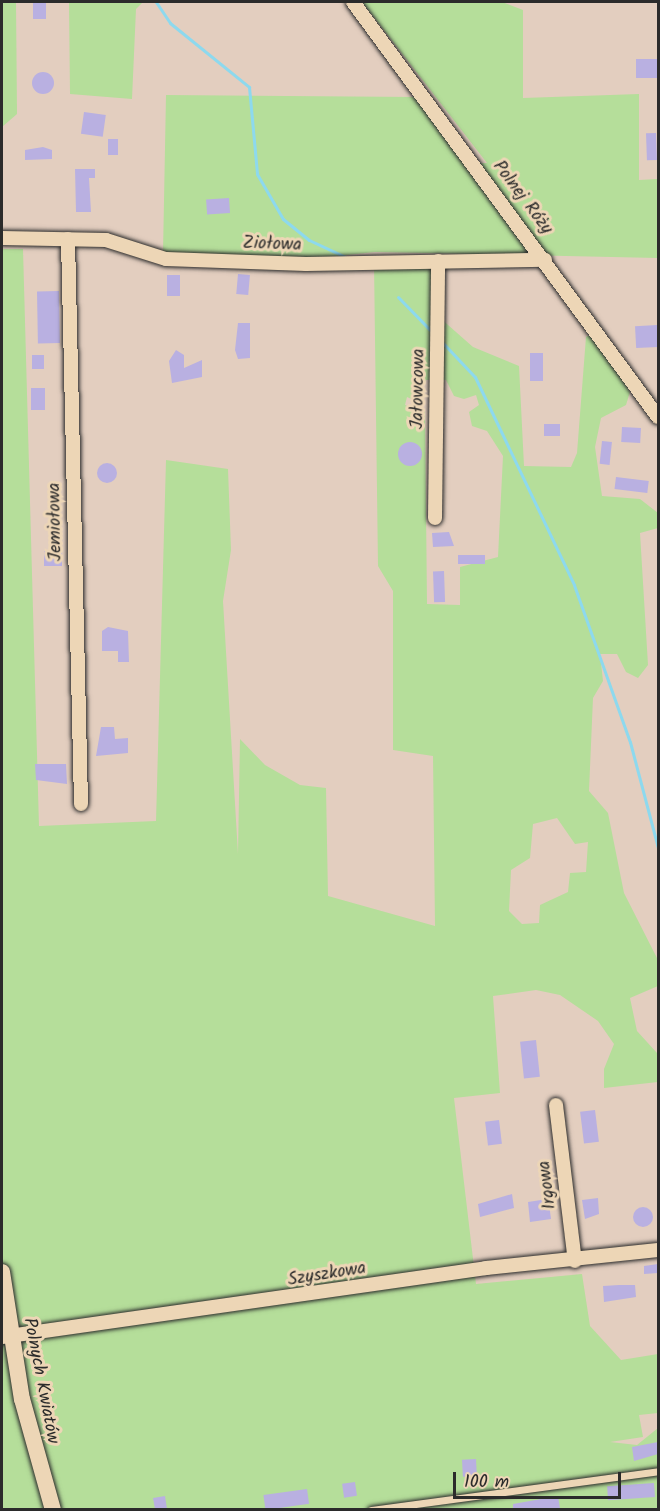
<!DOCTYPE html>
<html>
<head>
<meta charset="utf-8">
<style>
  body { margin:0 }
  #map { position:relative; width:660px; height:1511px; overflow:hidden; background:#e3cebf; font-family:Kalam,sans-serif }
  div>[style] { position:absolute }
  .green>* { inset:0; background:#b5de9a }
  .stream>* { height:3px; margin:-1.5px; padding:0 1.5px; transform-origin:1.5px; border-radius:1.5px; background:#8dd9ee }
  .building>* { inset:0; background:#b9b0e1; transform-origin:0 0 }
  .round { border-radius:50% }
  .roads { filter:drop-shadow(0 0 2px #2b2b2b) drop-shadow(0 0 2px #2b2b2b) }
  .service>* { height:7px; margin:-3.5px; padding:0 3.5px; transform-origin:3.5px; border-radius:3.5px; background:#edd6b6 }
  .minor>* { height:14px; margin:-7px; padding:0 7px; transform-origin:7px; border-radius:7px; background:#edd6b6 }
  .tertiary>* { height:16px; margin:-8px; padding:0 8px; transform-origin:8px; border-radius:8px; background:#edd6b6 }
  span { translate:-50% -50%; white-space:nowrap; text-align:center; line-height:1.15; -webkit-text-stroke:6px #edd6b6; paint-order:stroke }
  .street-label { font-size:18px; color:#2b2b2b }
  .frame { position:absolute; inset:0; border:3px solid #2b2b2b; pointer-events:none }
  .scale { position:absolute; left:453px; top:1472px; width:168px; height:27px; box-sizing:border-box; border:3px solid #2b2b2b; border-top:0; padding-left:8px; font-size:18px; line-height:21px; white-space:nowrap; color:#2b2b2b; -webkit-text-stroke:4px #edd6b6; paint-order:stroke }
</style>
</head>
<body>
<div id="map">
  <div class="green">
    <i style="clip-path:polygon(2px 2px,16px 2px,17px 114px,2px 127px)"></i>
    <i style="clip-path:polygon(69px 2px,143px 2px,136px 9px,132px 99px,70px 94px)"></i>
    <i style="clip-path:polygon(362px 2px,502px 2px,523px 10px,523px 98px,639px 94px,639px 180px,658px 179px,658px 258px,375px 252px,310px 259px,163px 253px,166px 95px,417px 97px,467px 164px,487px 163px)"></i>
    <i style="clip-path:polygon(evenodd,2px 249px,23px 249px,39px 826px,156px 821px,166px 460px,228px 469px,231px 550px,223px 601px,238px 854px,240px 739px,265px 765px,300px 785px,326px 788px,328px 896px,435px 926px,433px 756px,393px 750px,393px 591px,378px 566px,374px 263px,433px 266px,431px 310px,473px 347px,519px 366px,524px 466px,571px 467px,577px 453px,586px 337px,593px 333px,630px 392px,626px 405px,601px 418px,595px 447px,602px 496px,640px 499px,658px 513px,658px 528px,640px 533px,648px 665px,638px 678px,626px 672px,617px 654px,600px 654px,603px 681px,593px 698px,589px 791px,608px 813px,624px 893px,658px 960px,658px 986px,630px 998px,637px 1031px,657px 1053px,658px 1082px,604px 1088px,604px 1069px,614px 1044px,598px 1021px,560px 995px,536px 990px,493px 996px,500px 1093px,454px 1098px,476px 1284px,582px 1274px,590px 1326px,621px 1360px,658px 1354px,658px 1413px,639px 1415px,643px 1437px,610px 1442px,637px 1445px,658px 1428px,658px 1509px,2px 1510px,2px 249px,426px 380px,446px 380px,454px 396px,464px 399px,476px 395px,479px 405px,469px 412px,472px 426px,487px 431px,503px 456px,498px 557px,460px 567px,460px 605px,427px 604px,425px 412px,405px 405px,407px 397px,416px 401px,426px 380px,2px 249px,557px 818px,575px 844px,588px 842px,586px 872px,570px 873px,568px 892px,540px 905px,539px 923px,522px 924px,509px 911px,511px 870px,530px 858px,533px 824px,557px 818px)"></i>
  </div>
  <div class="stream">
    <i style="left:156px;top:2px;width:25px;rotate:56deg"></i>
    <i style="left:170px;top:23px;width:102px;rotate:39deg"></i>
    <i style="left:249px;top:87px;width:87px;rotate:84.7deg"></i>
    <i style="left:257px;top:174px;width:52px;rotate:60deg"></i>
    <i style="left:283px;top:219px;width:33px;rotate:39deg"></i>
    <i style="left:309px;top:240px;width:40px;rotate:25deg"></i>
    <i style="left:398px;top:297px;width:49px;rotate:45.8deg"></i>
    <i style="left:442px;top:342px;width:48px;rotate:46.7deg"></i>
    <i style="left:475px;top:377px;width:230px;rotate:64.5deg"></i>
    <i style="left:574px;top:585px;width:167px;rotate:70.4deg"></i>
    <i style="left:630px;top:742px;width:110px;rotate:75.2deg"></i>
  </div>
  <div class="building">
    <i style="left:33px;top:2px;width:13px;height:17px"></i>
    <i style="left:658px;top:59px;width:19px;height:22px;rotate:90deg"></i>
    <i class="round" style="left:32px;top:72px;width:22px;height:22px"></i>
    <i style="left:84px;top:112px;width:22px;height:22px;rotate:8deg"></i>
    <i style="left:656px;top:133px;width:27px;height:10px;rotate:88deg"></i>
    <i style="left:108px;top:139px;width:10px;height:16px"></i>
    <i style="clip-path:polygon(43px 147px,52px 150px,52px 159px,25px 160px,25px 150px)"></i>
    <i style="clip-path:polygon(75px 169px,95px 169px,95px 178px,89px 178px,91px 212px,76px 212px)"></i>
    <i style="left:229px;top:198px;width:15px;height:23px;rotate:86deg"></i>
    <i style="left:238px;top:274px;width:12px;height:20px;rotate:5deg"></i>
    <i style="left:167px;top:275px;width:13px;height:21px"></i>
    <i style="left:59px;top:291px;width:52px;height:22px;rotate:89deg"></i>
    <i style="clip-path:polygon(238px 323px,250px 323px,250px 358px,238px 359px,235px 350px)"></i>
    <i style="left:657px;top:325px;width:22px;height:22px;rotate:87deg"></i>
    <i style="clip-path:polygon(176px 350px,184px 355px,184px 368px,202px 360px,202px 377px,172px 383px,169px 361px)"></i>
    <i style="left:530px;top:353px;width:13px;height:28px"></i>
    <i style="left:32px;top:355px;width:12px;height:14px"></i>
    <i style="left:45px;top:388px;width:22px;height:14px;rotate:90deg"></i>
    <i style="left:560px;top:424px;width:12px;height:16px;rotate:90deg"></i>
    <i style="left:622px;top:427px;width:19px;height:15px;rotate:3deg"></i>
    <i style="left:602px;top:441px;width:10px;height:23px;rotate:6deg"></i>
    <i class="round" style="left:398px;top:442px;width:24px;height:24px"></i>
    <i class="round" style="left:97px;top:463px;width:20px;height:20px"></i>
    <i style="left:616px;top:477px;width:33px;height:12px;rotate:7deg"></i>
    <i style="clip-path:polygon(449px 532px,454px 546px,433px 547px,432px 533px)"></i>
    <i style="left:62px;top:551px;width:15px;height:18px;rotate:90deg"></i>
    <i style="left:485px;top:555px;width:9px;height:27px;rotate:90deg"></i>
    <i style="left:444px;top:571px;width:31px;height:11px;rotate:88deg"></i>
    <i style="clip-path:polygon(108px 627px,128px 631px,129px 662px,118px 662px,118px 651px,102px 651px,102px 631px)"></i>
    <i style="clip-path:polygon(101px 727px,114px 727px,115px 739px,128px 738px,128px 753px,96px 756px)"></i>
    <i style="clip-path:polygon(35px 764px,66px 764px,67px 784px,36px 780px)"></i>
    <i style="left:536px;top:1040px;width:37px;height:16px;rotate:84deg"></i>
    <i style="left:595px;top:1110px;width:32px;height:15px;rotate:83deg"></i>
    <i style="left:499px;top:1120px;width:24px;height:14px;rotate:83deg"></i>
    <i style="clip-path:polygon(512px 1194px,514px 1208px,480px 1217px,478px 1204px)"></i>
    <i style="clip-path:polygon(598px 1198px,599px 1214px,585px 1219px,582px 1200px)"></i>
    <i style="clip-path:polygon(541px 1200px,549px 1204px,551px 1219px,530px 1222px,528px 1202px)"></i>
    <i class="round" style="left:633px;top:1207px;width:20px;height:20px"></i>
    <i style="clip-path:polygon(658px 1264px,658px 1273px,644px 1274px,644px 1266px)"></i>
    <i style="clip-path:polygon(619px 1285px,635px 1285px,636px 1297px,604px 1302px,603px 1286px)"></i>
    <i style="clip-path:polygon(658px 1442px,658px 1454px,634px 1461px,632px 1447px)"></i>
    <i style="left:476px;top:1459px;width:17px;height:14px;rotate:87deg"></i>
    <i style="left:355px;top:1482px;width:14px;height:13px;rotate:82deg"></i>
    <i style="left:654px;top:1483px;width:14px;height:47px;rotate:86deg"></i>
    <i style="left:307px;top:1489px;width:15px;height:44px;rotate:82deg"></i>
    <i style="clip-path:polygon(165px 1496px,167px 1509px,155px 1509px,153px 1498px)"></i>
    <i style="clip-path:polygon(558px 1496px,560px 1509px,513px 1509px,513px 1504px)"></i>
  </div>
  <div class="roads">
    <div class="service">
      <i style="left:371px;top:1510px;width:290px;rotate:-7.7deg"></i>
    </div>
    <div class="minor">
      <i style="left:353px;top:2px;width:515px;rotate:53.69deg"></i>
      <i style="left:2px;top:238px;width:104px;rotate:1.1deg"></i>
      <i style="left:106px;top:240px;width:63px;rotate:17.6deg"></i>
      <i style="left:166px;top:259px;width:140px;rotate:2deg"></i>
      <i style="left:306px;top:264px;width:239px;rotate:-1deg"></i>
      <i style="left:68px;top:239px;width:565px;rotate:88.68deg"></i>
      <i style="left:435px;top:518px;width:257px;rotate:-89.3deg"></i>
      <i style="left:556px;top:1105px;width:157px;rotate:83.1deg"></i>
      <i style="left:2px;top:1337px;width:489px;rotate:-8.1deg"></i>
      <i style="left:486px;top:1268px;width:173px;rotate:-6deg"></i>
    </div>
    <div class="tertiary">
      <i style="left:2px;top:1272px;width:129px;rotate:81.1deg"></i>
      <i style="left:22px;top:1399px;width:115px;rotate:74.4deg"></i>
    </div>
  </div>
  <div class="street-label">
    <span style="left:522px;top:198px;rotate:53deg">Polnej Róży</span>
    <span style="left:272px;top:245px;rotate:2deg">Ziołowa</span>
    <span style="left:419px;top:389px;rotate:-89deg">Jałowcowa</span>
    <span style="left:56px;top:522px;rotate:-91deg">Jemiołowa</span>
    <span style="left:548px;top:1185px;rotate:-97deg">Irgowa</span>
    <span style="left:327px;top:1275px;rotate:-9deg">Szyszkowa</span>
    <span style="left:40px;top:1381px;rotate:79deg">Polnych Kwiatów</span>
  </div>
  <div class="frame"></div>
  <div class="scale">100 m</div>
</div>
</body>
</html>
